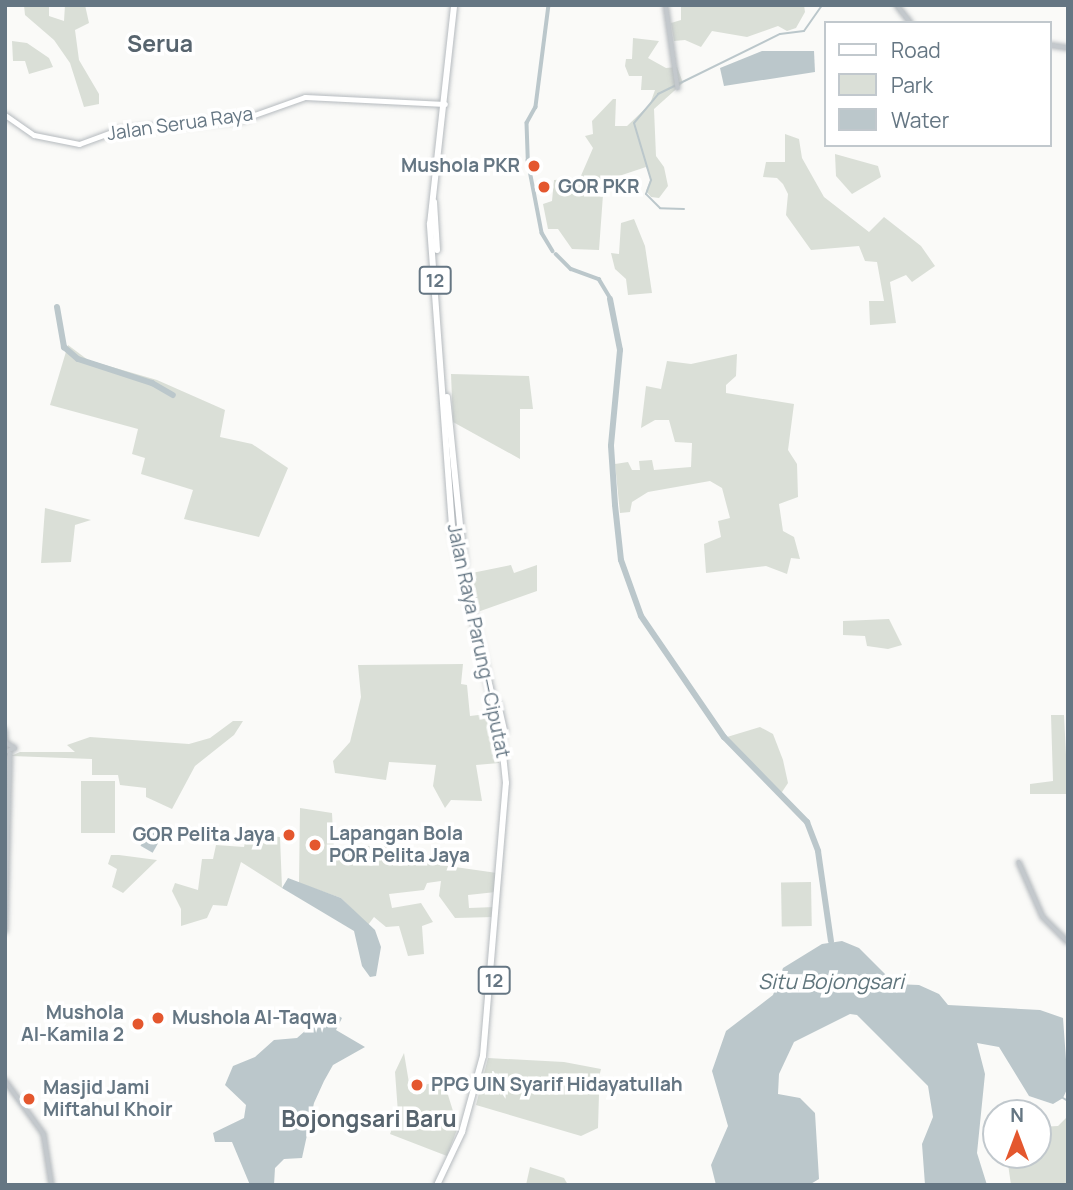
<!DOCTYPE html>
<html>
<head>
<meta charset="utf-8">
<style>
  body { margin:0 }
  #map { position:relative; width:1073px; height:1190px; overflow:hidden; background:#fafaf8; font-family:Manrope,sans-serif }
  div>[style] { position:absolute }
  .green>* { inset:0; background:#dadfd7; transform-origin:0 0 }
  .water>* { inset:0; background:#bbc7cb; transform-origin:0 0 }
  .stream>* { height:2px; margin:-1px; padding:0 1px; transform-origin:1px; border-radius:1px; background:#bbc7cb }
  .canal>* { height:3.5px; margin:-1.75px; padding:0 1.75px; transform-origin:1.75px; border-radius:1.75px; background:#bbc7cb }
  .river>* { height:6px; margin:-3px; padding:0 3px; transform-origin:3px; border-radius:3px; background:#bbc7cb }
  .roads { filter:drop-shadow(0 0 2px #b5babe) drop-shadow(0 0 2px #b5babe) }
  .minor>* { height:3.5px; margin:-1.75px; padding:0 1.75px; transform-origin:1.75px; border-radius:1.75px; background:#c3c8cc }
  .major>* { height:5px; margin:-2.5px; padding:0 2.5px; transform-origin:2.5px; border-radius:2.5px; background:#fff }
  .highway>* { height:6px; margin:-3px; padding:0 3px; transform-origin:3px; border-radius:3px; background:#fff }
  .dots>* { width:19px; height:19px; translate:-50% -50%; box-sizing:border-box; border:4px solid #fff; border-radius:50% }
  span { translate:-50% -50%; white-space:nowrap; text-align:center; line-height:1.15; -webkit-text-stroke:7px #fff; paint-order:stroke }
  .shield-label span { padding:2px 5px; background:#fff; border:2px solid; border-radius:5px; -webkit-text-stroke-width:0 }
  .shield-label { font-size:18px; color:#657683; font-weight:700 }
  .street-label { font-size:19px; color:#657683 }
  .poi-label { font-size:19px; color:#657683; font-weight:700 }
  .right { translate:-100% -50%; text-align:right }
  .left { translate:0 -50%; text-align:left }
  .water-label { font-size:21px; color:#60757c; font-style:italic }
  .quarter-label { font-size:23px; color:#57646e; font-weight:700 }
  .frame { position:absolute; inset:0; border:7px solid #657683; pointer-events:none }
  .legend { position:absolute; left:824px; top:21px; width:228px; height:126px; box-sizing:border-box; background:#fff; border:2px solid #c1c8cd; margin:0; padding:9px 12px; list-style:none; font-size:21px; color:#657683 }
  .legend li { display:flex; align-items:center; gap:14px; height:35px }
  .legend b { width:35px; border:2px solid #c1c8cd }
  .north { position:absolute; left:982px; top:1099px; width:70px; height:70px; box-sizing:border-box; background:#fff; border:2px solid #c1c8cd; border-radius:50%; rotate:0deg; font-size:19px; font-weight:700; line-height:28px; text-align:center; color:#657683 }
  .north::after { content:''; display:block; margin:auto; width:24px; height:32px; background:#e4572e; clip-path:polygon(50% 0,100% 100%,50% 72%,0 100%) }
</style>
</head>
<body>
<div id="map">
  <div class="green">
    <i style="clip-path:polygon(24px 5px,49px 5px,49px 16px,64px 21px,65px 5px,85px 5px,89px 23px,75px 30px,79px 60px,99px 94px,99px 104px,84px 107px,70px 63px,54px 40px,25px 15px)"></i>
    <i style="clip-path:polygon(681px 5px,804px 5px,805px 12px,796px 28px,787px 31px,778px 26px,747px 37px,712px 31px,701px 47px,685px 40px,674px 41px,671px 23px,681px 20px)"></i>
    <i style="clip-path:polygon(633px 38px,659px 41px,648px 58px,666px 68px,677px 67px,683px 83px,654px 109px,656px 156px,664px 167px,668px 186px,659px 198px,651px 197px,646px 191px,651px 178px,646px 167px,604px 181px,599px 250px,572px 249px,558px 229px,548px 229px,543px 204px,552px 201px,554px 180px,580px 178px,593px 148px,585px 136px,593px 134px,592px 121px,613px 99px,616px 99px,615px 126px,627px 126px,650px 104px,655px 90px,641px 90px,642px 76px,629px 76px,625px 66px,626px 59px,632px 59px)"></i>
    <i style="clip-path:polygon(12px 41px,27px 43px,49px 58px,53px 67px,29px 74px,25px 61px,13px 61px)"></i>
    <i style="clip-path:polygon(785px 134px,799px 139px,802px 158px,824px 197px,869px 232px,884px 217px,921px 246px,935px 266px,912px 282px,906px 275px,890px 282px,896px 323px,870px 325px,869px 301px,884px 301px,877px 262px,865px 261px,859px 246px,811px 250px,786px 215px,788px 194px,783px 184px,777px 178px,763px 177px,766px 162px,785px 162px)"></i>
    <i style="clip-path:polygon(835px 154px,878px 166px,881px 177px,852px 194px,836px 176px)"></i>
    <i style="clip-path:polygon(634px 219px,645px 246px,652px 293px,628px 295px,626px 279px,615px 269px,611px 253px,619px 254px,621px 223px)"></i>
    <i style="clip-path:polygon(68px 345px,88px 360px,157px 380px,225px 410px,220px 437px,252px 444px,288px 468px,259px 537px,184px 519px,193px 490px,141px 474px,145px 458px,132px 454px,138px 429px,50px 405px)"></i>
    <i style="clip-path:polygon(737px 354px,736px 376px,726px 385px,726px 393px,794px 404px,788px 450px,797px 464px,798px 497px,779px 504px,783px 531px,794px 537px,800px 559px,791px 558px,787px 574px,766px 566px,706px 573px,704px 544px,721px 537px,718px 521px,730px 518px,722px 488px,710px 481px,648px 492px,632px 502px,630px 512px,620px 513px,615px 464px,628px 462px,632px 470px,640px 470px,639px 461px,652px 460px,654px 470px,691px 467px,692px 443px,675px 442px,669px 420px,655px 420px,641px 428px,646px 386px,661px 389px,667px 361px,691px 364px)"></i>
    <i style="clip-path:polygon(451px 374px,529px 376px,533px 409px,520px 409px,520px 459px,453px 422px)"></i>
    <i style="clip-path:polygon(45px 508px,91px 520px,75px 525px,71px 562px,41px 563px)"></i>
    <i style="clip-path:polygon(511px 565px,514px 573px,537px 565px,537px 591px,472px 614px,462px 575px)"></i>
    <i style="clip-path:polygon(889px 619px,902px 645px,888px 649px,867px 646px,865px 636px,843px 635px,843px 621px)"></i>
    <i style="clip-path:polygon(463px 664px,461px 684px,467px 685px,470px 716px,495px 713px,499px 763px,476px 765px,482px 801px,451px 800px,445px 808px,433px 786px,436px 765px,389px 762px,386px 780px,335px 773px,333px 761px,350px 742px,361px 697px,358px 665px)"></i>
    <i style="clip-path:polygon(1051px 715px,1064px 715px,1068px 794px,1030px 794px,1030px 784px,1053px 781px)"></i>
    <i style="clip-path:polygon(233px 721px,243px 721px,234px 735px,195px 766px,172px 809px,146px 797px,146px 788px,120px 785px,118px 775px,92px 775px,92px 759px,11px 756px,20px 752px,75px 752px,67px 745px,90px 737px,189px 744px,210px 738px)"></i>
    <i style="clip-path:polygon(760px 727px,773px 734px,783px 760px,788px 783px,780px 795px,727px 737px)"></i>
    <i style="left:81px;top:781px;width:34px;height:52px"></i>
    <i style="clip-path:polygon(300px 808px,332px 813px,334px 850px,339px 856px,346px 857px,354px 846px,385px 846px,399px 851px,406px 860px,497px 873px,496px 892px,468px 895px,469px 908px,495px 907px,494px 917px,455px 918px,439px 896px,441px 881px,427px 883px,424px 890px,389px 894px,392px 908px,421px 903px,433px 922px,422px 926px,424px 954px,408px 956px,399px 926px,386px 927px,374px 917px,368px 925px,341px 898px,299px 883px)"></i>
    <i style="clip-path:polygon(247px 834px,280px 837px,282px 888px,241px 862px,227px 906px,213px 905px,207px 918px,181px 926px,181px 909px,172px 891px,175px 883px,198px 890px,202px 859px,213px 859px,216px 845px,244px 847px)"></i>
    <i style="clip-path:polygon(111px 855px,119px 855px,157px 860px,123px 893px,112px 887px,117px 869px,108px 864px)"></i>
    <i style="left:811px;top:882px;width:44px;height:30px;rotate:89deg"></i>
    <i style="clip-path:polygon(404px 1053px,410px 1089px,439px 1081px,448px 1095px,458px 1127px,447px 1156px,390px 1134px,398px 1113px,395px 1072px)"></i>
    <i style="clip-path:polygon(488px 1058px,564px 1062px,601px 1069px,595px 1093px,599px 1094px,598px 1128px,581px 1136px,476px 1105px)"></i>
    <i style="clip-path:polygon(1068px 1116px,1068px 1185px,1011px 1185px,1008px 1164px,1013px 1155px,1038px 1155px,1038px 1127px,1058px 1126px)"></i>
    <i style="clip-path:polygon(530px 1167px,564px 1178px,568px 1185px,526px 1185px)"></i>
  </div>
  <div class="water">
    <i style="clip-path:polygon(762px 51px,814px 51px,815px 72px,724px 86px,720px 68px)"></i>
    <i style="left:153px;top:824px;width:14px;height:25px;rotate:30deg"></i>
    <i style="clip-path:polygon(288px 878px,341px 898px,375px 930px,381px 947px,376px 976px,370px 977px,362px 966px,354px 931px,282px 888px)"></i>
    <i style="clip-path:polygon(842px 941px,859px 948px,895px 984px,919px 985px,939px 994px,948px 1005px,1040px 1010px,1063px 1018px,1068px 1087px,1063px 1098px,1053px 1104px,1029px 1096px,999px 1047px,977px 1043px,985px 1074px,977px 1153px,987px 1185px,925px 1185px,922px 1144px,933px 1117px,928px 1086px,857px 1015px,850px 1014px,794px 1042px,779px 1074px,778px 1094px,800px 1098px,815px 1113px,819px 1179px,809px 1185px,716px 1185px,711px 1165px,728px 1126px,712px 1071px,726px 1031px,773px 995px,783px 968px,822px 944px)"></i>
    <i style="clip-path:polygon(329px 1010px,342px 1018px,336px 1030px,365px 1047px,333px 1065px,324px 1081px,314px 1103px,302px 1158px,284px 1159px,275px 1168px,274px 1185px,250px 1185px,232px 1142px,215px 1142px,213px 1133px,244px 1118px,246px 1105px,225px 1085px,233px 1066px,255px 1057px,274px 1040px,297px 1038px)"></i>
  </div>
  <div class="stream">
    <i style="left:684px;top:209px;width:24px;rotate:-178deg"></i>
    <i style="left:660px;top:208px;width:20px;rotate:-135deg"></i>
    <i style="left:646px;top:194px;width:15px;rotate:-70deg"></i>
    <i style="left:651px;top:180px;width:59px;rotate:-106.6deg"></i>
    <i style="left:634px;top:123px;width:38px;rotate:-50deg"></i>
    <i style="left:658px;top:94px;width:136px;rotate:-26.2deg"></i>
    <i style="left:780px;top:34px;width:24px;rotate:-7deg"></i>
    <i style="left:804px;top:31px;width:32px;rotate:-55deg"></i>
    <i style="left:1063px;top:1098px;width:6px;rotate:31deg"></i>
  </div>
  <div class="canal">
    <i style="left:549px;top:5px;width:103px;rotate:97.3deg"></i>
    <i style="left:536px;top:107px;width:18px;rotate:119deg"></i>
    <i style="left:527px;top:123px;width:37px;rotate:88deg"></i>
    <i style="left:528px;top:160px;width:74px;rotate:79.1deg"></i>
    <i style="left:542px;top:233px;width:21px;rotate:59deg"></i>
    <i style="left:556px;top:254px;width:21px;rotate:45deg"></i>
    <i style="left:571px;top:269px;width:30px;rotate:20deg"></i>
    <i style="left:599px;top:279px;width:21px;rotate:59deg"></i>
  </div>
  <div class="river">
    <i style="left:610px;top:299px;width:52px;rotate:78.9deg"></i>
    <i style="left:620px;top:350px;width:96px;rotate:95.4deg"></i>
    <i style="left:611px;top:446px;width:59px;rotate:86.1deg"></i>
    <i style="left:615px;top:505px;width:55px;rotate:83.8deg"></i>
    <i style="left:621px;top:560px;width:59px;rotate:70.3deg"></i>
    <i style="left:641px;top:616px;width:147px;rotate:55.6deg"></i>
    <i style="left:724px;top:737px;width:119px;rotate:45.7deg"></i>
    <i style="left:807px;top:822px;width:31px;rotate:69deg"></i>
    <i style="left:818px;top:851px;width:91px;rotate:81.8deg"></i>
    <i style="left:57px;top:307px;width:41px;rotate:80.1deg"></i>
    <i style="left:64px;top:347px;width:18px;rotate:41deg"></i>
    <i style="left:78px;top:359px;width:78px;rotate:18deg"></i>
    <i style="left:152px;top:383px;width:24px;rotate:30deg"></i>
  </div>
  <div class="roads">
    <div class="minor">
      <i style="left:666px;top:5px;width:84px;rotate:81.8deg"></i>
      <i style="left:897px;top:5px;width:23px;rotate:52deg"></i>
      <i style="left:1050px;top:45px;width:18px;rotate:9deg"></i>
      <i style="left:5px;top:730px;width:11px;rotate:85deg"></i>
      <i style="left:5px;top:742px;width:12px;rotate:31deg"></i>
      <i style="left:15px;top:748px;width:11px;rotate:153deg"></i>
      <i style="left:1019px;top:862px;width:60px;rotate:66.4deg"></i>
      <i style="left:1043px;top:917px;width:35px;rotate:45deg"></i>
      <i style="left:5px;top:932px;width:178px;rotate:-88.4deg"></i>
      <i style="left:5px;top:1080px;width:67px;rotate:54.2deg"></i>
      <i style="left:44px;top:1134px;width:52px;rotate:81.1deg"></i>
    </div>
    <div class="major">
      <i style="left:5px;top:115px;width:35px;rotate:35deg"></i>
      <i style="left:34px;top:135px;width:46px;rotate:11.3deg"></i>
      <i style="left:79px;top:144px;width:44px;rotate:-20.1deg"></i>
      <i style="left:120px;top:129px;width:123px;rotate:-4.6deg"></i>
      <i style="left:243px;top:119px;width:66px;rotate:-19.5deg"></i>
      <i style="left:305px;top:97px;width:140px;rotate:2.9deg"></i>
    </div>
    <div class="highway">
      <i style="left:434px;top:202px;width:48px;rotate:86.4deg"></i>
      <i style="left:447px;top:397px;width:168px;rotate:84.2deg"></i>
      <i style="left:498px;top:704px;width:28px;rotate:77deg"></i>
      <i style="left:437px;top:1185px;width:59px;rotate:-64.7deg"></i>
      <i style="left:462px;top:1132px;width:79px;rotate:-74.6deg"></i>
      <i style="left:483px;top:1056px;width:274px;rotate:-85.2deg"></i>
      <i style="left:506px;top:783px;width:48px;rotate:-95.9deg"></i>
      <i style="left:501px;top:735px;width:215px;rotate:-103.2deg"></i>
      <i style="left:452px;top:526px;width:303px;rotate:-94.2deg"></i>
      <i style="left:430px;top:224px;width:220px;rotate:-83.7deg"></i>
    </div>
  </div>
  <div class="dots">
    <i style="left:534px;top:166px;background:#e4572e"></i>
    <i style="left:544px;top:187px;background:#e4572e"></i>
    <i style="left:289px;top:835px;background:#e4572e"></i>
    <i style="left:315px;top:845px;background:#e4572e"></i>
    <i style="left:158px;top:1018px;background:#e4572e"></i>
    <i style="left:138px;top:1024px;background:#e4572e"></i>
    <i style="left:417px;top:1085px;background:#e4572e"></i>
    <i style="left:29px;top:1099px;background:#e4572e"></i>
  </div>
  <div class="shield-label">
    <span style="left:435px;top:280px">12</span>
    <span style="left:494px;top:980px">12</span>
  </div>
  <div class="street-label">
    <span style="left:180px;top:124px;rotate:-8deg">Jalan Serua Raya</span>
    <span style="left:478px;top:641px;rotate:78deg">Jalan Raya Parung—Ciputat</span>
  </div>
  <div class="poi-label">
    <span class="right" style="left:520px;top:166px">Mushola PKR</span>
    <span class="left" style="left:558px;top:187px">GOR PKR</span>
    <span class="left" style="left:329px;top:845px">Lapangan Bola<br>POR Pelita Jaya</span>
    <span class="right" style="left:275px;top:835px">GOR Pelita Jaya</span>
    <span class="right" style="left:124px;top:1024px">Mushola<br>Al-Kamila 2</span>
    <span class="left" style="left:172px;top:1018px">Mushola Al-Taqwa</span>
    <span class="left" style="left:431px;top:1085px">PPG UIN Syarif Hidayatullah</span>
    <span class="left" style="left:43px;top:1099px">Masjid Jami<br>Miftahul Khoir</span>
  </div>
  <div class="water-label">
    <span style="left:831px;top:981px">Situ Bojongsari</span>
  </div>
  <div class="quarter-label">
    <span style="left:160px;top:43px">Serua</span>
    <span style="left:369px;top:1118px">Bojongsari Baru</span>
  </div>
  <div class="frame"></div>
  <ul class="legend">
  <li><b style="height:9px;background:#fff"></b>Road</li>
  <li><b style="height:19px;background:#dadfd7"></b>Park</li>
  <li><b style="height:19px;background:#bbc7cb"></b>Water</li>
  </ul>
  <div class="north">N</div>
</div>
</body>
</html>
